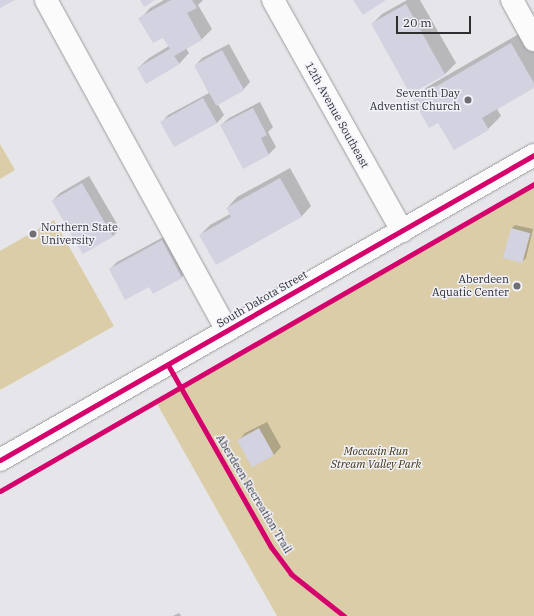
<!DOCTYPE html>
<html>
<head>
<meta charset="utf-8">
<style>
  body { margin:0 }
  #map { position:relative; width:534px; height:616px; overflow:hidden; background:#e6e6ea; font-family:"IBM Plex Serif",serif }
  div>[style] { position:absolute }
  .green>* { inset:0; background:#dacda8 }
  .shadow>* { inset:0; background:#0003 }
  .building>* { inset:0; background:#d2d2e1; transform-origin:0 0 }
  .roads { filter:drop-shadow(0 0 1px #9c9c9f) drop-shadow(0 0 1px #9c9c9f) }
  .minor>* { height:22px; margin:-11px; padding:0 11px; transform-origin:11px; border-radius:11px; background:#fbfbfc }
  .cycleway>* { height:5px; margin:-2.5px; padding:0 2.5px; transform-origin:2.5px; border-radius:2.5px; background:#d6006c }
  .dots>* { width:11px; height:11px; translate:-50% -50%; box-sizing:border-box; border:2px solid #f1f1fa; border-radius:50% }
  span { translate:-50% -50%; white-space:nowrap; text-align:center; line-height:1.15; -webkit-text-stroke:3px #f1f1fa; paint-order:stroke }
  .poi-label { font-size:11px; color:#2f2f32 }
  .right { translate:-100% -50%; text-align:right }
  .left { translate:0 -50%; text-align:left }
  .street-label { font-size:11px; color:#2f2f32 }
  .park-label { font-size:11px; color:#41350d; font-style:italic }
  .scale { position:absolute; left:396px; top:16px; width:75px; height:18px; box-sizing:border-box; border:2px solid #2f2f32; border-top:0; padding-left:5px; font-size:12px; line-height:14px; white-space:nowrap; color:#2f2f32; -webkit-text-stroke:3px #f1f1fa; paint-order:stroke }
</style>
</head>
<body>
<div id="map">
  <div class="green">
    <i style="clip-path:polygon(0 144px,15px 170px,0 179px)"></i>
    <i style="clip-path:polygon(534px 184px,534px 616px,277px 616px,156px 402px)"></i>
    <i style="clip-path:polygon(54px 220px,114px 326px,0 390px,0 251px)"></i>
  </div>
  <div class="shadow">
    <i style="clip-path:polygon(164px 0,203px 0,198px 5px,212px 29px,202px 39px,186px 48px,189px 53px,179px 64px,138px 68px,149px 58px,169px 46px,163px 36px,140px 19px,150px 8px)"></i>
    <i style="clip-path:polygon(407px 0,420px 0,456px 63px,445px 74px,372px 24px,382px 14px)"></i>
    <i style="clip-path:polygon(524px 31px,534px 49px,534px 87px,497px 109px,501px 116px,488px 129px,454px 148px,439px 121px,414px 100px,427px 87px)"></i>
    <i style="clip-path:polygon(229px 44px,250px 82px,243px 90px,217px 103px,224px 115px,217px 123px,174px 146px,161px 123px,168px 115px,209px 93px,195px 66px,202px 58px)"></i>
    <i style="clip-path:polygon(260px 102px,273px 127px,268px 132px,276px 147px,269px 154px,244px 168px,221px 125px,229px 118px)"></i>
    <i style="clip-path:polygon(290px 168px,311px 206px,301px 217px,200px 235px,210px 225px,230px 214px,227px 208px,237px 197px)"></i>
    <i style="clip-path:polygon(89px 176px,120px 229px,113px 236px,53px 200px,60px 193px)"></i>
    <i style="clip-path:polygon(515px 225px,533px 229px,526px 258px,522px 262px,512px 228px)"></i>
    <i style="clip-path:polygon(169px 234px,189px 269px,182px 277px,153px 292px,149px 286px,110px 269px,117px 262px)"></i>
    <i style="clip-path:polygon(267px 422px,281px 447px,274px 455px,238px 441px,245px 433px)"></i>
    <i style="clip-path:polygon(179px 613px,181px 616px,173px 616px)"></i>
  </div>
  <div class="building">
    <i style="clip-path:polygon(0 0,15px 0,0 8px)"></i>
    <i style="clip-path:polygon(140px 0,155px 0,144px 7px)"></i>
    <i style="clip-path:polygon(171px 0,192px 0,197px 8px,187px 13px,202px 40px,174px 56px,180px 64px,146px 84px,137px 68px,170px 49px,163px 38px,153px 43px,138px 18px)"></i>
    <i style="clip-path:polygon(353px 0,386px 0,363px 15px)"></i>
    <i style="left:406px;top:4px;width:81px;height:40px;rotate:61deg"></i>
    <i style="clip-path:polygon(511px 43px,534px 83px,534px 88px,482px 118px,489px 130px,454px 150px,438px 123px,429px 128px,413px 100px)"></i>
    <i style="left:222px;top:50px;width:46px;height:32px;rotate:61deg"></i>
    <i style="left:203px;top:98px;width:29px;height:49px;rotate:61deg"></i>
    <i style="clip-path:polygon(253px 108px,267px 135px,261px 138px,269px 155px,243px 169px,220px 125px)"></i>
    <i style="clip-path:polygon(280px 178px,302px 217px,216px 265px,199px 235px,231px 217px,226px 208px)"></i>
    <i style="left:82px;top:183px;width:62px;height:35px;rotate:60deg"></i>
    <i style="left:511px;top:228px;width:20px;height:31px;rotate:15deg"></i>
    <i style="clip-path:polygon(162px 240px,182px 278px,153px 294px,149px 287px,125px 300px,109px 269px)"></i>
    <i style="left:259px;top:428px;width:31px;height:25px;rotate:61deg"></i>
  </div>
  <div class="roads">
    <div class="minor">
      <i style="left:46px;top:0;width:377px;rotate:61.3deg"></i>
      <i style="left:273px;top:0;width:265px;rotate:60.8deg"></i>
      <i style="left:512px;top:0;width:46px;rotate:61.2deg"></i>
      <i style="left:0;top:460px;width:615px;rotate:-29.73deg"></i>
    </div>
  </div>
  <div class="cycleway">
    <i style="left:168px;top:365px;width:209px;rotate:60.5deg"></i>
    <i style="left:271px;top:547px;width:34px;rotate:53deg"></i>
    <i style="left:291px;top:574px;width:68px;rotate:38.4deg"></i>
    <i style="left:0;top:460px;width:615px;rotate:-29.73deg"></i>
    <i style="left:0;top:491px;width:616px;rotate:-29.89deg"></i>
  </div>
  <div class="dots">
    <i style="left:468px;top:100px;background:#6f6f72"></i>
    <i style="left:33px;top:234px;background:#6f6f72"></i>
    <i style="left:517px;top:286px;background:#6f6f72"></i>
  </div>
  <div class="poi-label">
    <span class="right" style="left:460px;top:100px">Seventh Day<br>Adventist Church</span>
    <span class="left" style="left:41px;top:234px">Northern State<br>University</span>
    <span class="right" style="left:509px;top:286px">Aberdeen<br>Aquatic Center</span>
  </div>
  <div class="street-label">
    <span style="left:337px;top:115px;rotate:61deg">12th Avenue Southeast</span>
    <span style="left:262px;top:299px;rotate:-30deg">South Dakota Street</span>
    <span style="left:254px;top:494px;rotate:59deg">Aberdeen Recreation Trail</span>
  </div>
  <div class="park-label">
    <span style="left:376px;top:458px">Moccasin Run<br>Stream Valley Park</span>
  </div>
  <div class="scale">20 m</div>
</div>
</body>
</html>
